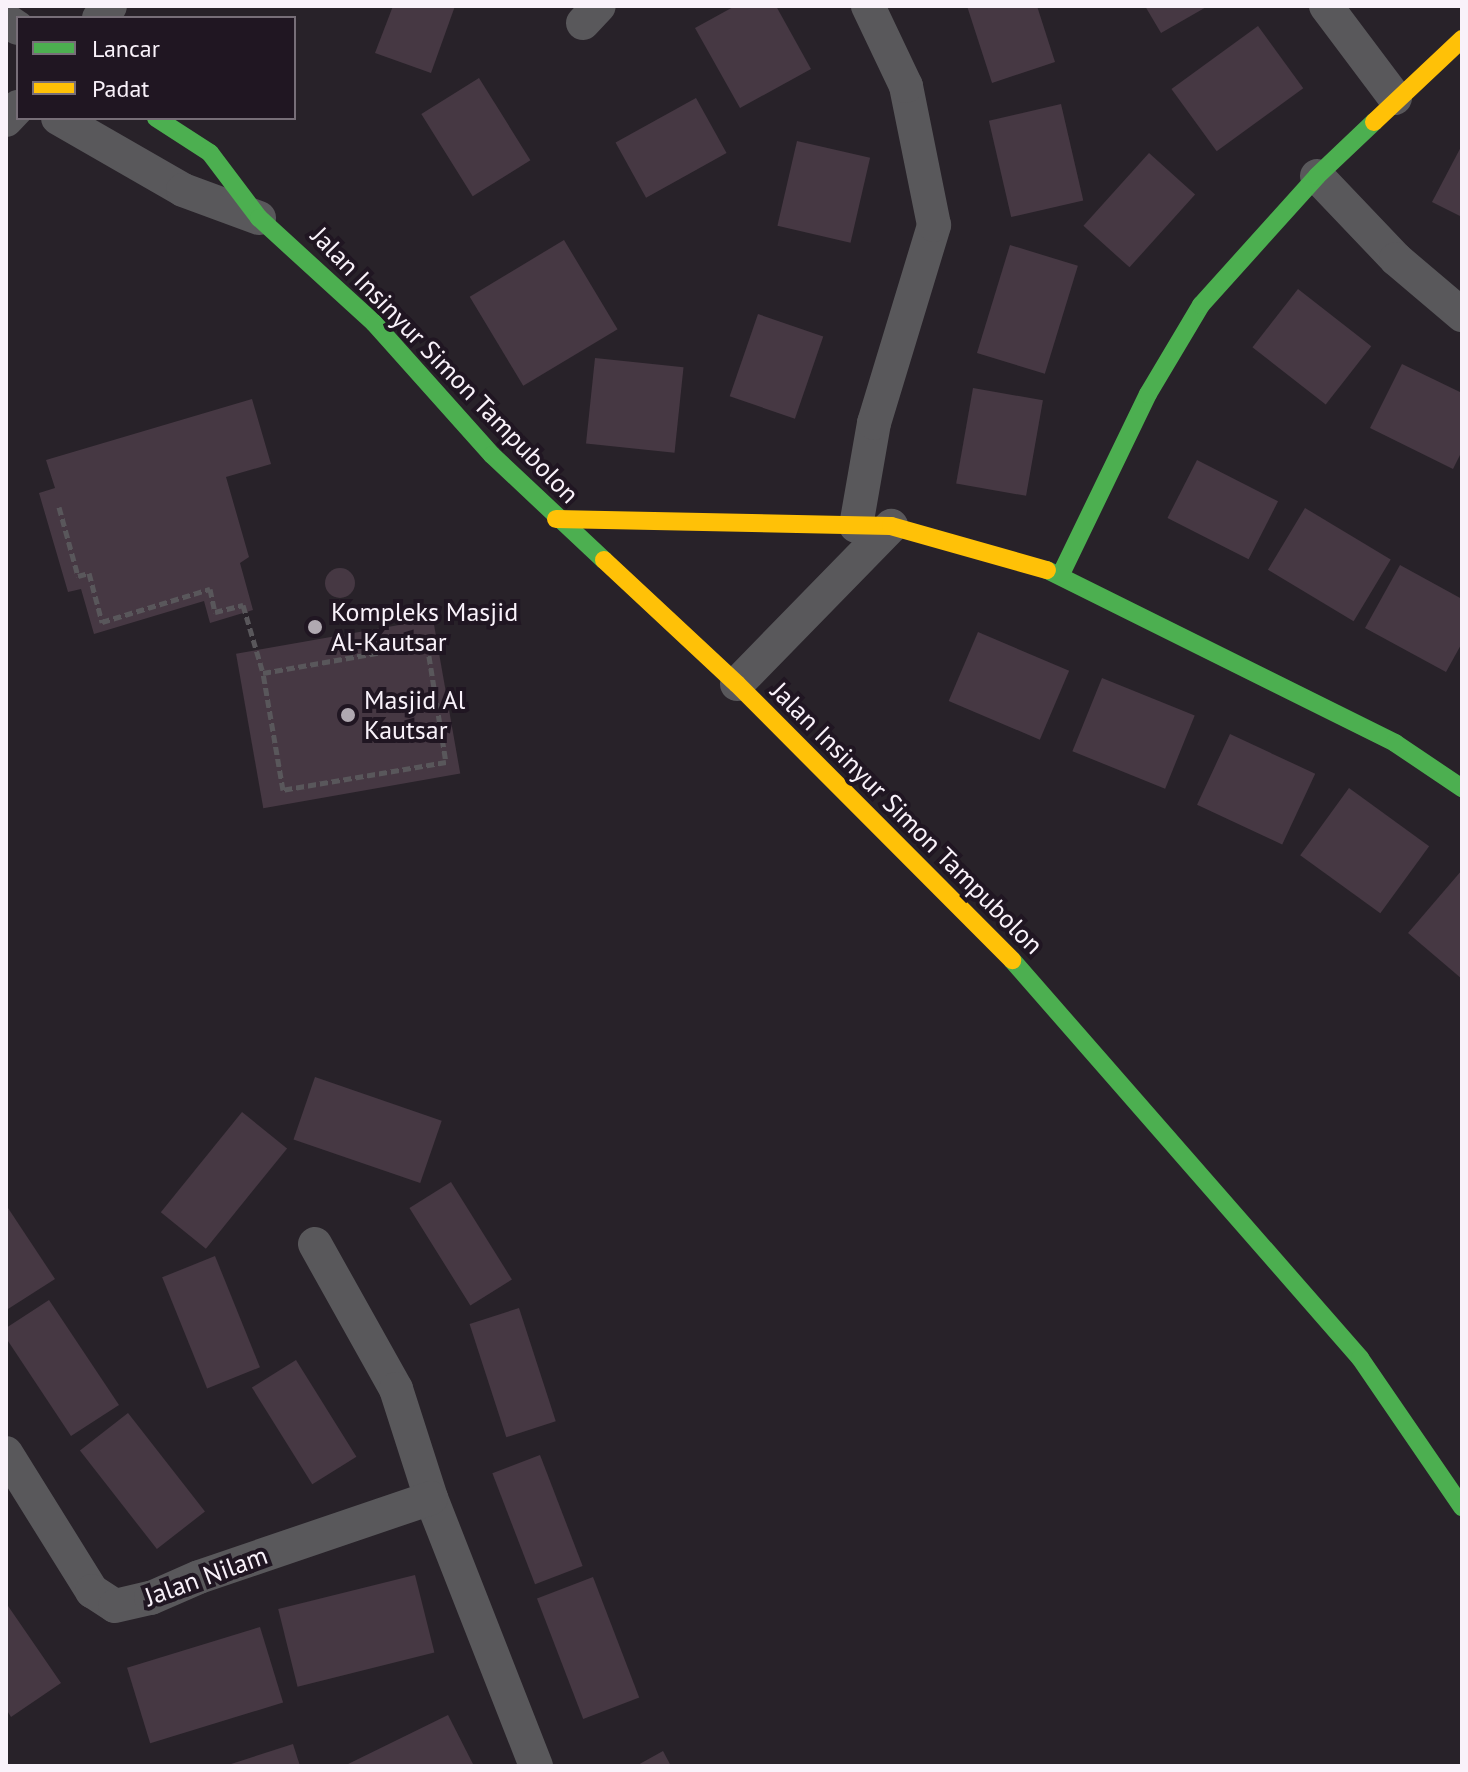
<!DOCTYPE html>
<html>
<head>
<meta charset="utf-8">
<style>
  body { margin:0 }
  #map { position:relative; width:1468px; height:1772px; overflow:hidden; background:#282229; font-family:"PT Sans",sans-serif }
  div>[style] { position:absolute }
  .building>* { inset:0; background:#463843; transform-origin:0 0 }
  .round { border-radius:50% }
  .path>* { height:5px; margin-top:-2.5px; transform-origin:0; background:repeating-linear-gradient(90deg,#59575b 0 8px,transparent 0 12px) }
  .street>* { height:34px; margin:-17px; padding:0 17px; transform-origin:17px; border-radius:17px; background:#59585b }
  .fast>* { height:18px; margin:-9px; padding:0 9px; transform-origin:9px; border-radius:9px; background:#4caf50 }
  .slow>* { height:18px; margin:-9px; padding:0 9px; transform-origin:9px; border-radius:9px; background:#ffc107 }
  .dots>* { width:22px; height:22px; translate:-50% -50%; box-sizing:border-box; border:4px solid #201622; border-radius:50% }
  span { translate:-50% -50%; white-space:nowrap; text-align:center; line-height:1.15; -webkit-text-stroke:8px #201622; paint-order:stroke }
  .street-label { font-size:26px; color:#f9f2fa }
  .poi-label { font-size:26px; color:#f9f2fa }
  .left { translate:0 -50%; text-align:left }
  .frame { position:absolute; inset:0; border:8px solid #f9f2fa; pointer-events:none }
  .legend { position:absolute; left:16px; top:16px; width:280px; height:104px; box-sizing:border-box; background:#201622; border:2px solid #776e78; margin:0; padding:10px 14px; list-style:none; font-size:24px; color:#f9f2fa }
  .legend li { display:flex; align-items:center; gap:16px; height:40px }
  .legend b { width:40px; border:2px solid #776e78 }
</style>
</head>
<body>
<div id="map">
  <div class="building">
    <i style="clip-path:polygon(393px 6px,455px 6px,431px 73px,375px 53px)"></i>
    <i style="clip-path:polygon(735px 6px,776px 6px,811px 69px,740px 108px,695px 28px)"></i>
    <i style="clip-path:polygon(967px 6px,1037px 6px,1055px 62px,992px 83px)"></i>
    <i style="clip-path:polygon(1145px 6px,1208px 6px,1161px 33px)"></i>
    <i style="left:1258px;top:26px;width:77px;height:107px;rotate:54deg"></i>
    <i style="left:479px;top:78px;width:97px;height:68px;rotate:58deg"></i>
    <i style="left:696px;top:98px;width:63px;height:92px;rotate:61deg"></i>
    <i style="left:1061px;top:104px;width:99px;height:74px;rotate:77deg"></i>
    <i style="left:797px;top:141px;width:75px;height:87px;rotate:13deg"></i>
    <i style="clip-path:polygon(1462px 145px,1462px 217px,1432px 202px)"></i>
    <i style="left:1149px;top:153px;width:62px;height:98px;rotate:42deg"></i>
    <i style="left:564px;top:240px;width:104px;height:110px;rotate:59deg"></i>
    <i style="left:1010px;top:245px;width:71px;height:113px;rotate:17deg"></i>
    <i style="left:1298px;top:289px;width:93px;height:74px;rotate:38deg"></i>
    <i style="left:758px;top:314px;width:69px;height:87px;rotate:19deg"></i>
    <i style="left:595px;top:358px;width:89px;height:86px;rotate:6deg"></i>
    <i style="clip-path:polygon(1402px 364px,1462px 393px,1462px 451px,1453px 469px,1370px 428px)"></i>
    <i style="left:973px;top:388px;width:71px;height:97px;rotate:10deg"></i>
    <i style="clip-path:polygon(252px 399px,271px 464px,226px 477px,249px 557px,240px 563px,253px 610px,210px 623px,204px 601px,94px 634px,81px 589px,68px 592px,39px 493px,55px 488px,46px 460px)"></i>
    <i style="left:1197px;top:460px;width:91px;height:65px;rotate:27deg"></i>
    <i style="left:1305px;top:508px;width:100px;height:72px;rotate:31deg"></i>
    <i style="clip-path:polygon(1400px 565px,1462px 599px,1462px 643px,1446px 672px,1365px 628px)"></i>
    <i class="round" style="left:325px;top:568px;width:30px;height:30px"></i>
    <i style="left:433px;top:619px;width:157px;height:200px;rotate:80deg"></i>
    <i style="left:978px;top:632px;width:99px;height:75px;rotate:23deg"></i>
    <i style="left:1102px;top:678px;width:100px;height:79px;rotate:22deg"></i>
    <i style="left:1230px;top:734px;width:94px;height:78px;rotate:25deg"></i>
    <i style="left:1349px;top:788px;width:99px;height:83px;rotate:36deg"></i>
    <i style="clip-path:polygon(1462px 870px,1462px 979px,1408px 933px)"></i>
    <i style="left:315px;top:1077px;width:134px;height:66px;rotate:19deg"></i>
    <i style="left:242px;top:1112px;width:58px;height:129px;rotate:39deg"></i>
    <i style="left:451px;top:1182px;width:115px;height:49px;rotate:58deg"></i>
    <i style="clip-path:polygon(6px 1205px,55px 1279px,8px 1309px,6px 1306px)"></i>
    <i style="left:215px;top:1256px;width:120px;height:57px;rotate:68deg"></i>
    <i style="clip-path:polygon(49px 1300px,119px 1405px,71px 1436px,6px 1338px,6px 1328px)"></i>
    <i style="left:519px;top:1308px;width:119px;height:52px;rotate:72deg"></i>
    <i style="left:296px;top:1360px;width:114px;height:52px;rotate:58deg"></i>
    <i style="left:128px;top:1413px;width:125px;height:61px;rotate:52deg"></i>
    <i style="left:540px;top:1455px;width:119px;height:51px;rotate:69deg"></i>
    <i style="left:415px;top:1575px;width:80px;height:141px;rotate:76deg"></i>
    <i style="left:593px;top:1577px;width:129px;height:60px;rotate:69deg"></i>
    <i style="clip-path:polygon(6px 1603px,61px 1683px,11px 1717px,6px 1709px)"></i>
    <i style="left:260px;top:1627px;width:79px;height:139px;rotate:73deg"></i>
    <i style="clip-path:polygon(448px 1715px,474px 1766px,344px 1766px)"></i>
    <i style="clip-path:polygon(293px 1744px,300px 1766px,228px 1766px,228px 1765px)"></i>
    <i style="clip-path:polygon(663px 1751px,671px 1766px,636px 1766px)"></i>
  </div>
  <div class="path">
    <i style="left:59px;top:507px;width:72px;rotate:74.6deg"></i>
    <i style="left:78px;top:576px;width:11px;rotate:-15deg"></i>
    <i style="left:89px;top:573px;width:51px;rotate:75.1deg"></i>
    <i style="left:102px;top:622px;width:113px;rotate:-17deg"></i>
    <i style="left:210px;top:589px;width:24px;rotate:78deg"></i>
    <i style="left:215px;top:612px;width:29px;rotate:-14deg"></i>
    <i style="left:243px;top:605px;width:71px;rotate:73.6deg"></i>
    <i style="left:427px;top:644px;width:120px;rotate:80.9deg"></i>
    <i style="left:446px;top:762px;width:165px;rotate:170.3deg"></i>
    <i style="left:283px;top:790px;width:119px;rotate:-99.7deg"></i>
    <i style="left:263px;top:673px;width:167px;rotate:-10deg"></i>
  </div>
  <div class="street">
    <i style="left:1326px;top:6px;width:115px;rotate:53.1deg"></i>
    <i style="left:99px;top:18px;width:16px;rotate:-47deg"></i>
    <i style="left:6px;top:20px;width:14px;rotate:34deg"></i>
    <i style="left:583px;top:23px;width:23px;rotate:-47deg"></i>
    <i style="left:58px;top:118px;width:144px;rotate:29.9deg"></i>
    <i style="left:183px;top:190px;width:81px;rotate:20.2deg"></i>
    <i style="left:6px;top:120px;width:18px;rotate:-47deg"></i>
    <i style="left:1317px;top:176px;width:115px;rotate:46.4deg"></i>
    <i style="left:1396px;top:259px;width:87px;rotate:40.3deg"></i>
    <i style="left:856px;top:526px;width:105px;rotate:-80.1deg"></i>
    <i style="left:874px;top:423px;width:207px;rotate:-73.1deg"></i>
    <i style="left:934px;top:225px;width:142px;rotate:-101.4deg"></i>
    <i style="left:906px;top:86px;width:89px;rotate:-115.4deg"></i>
    <i style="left:737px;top:684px;width:221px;rotate:-45.7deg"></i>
    <i style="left:315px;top:1244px;width:166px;rotate:60.8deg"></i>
    <i style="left:396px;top:1389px;width:114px;rotate:72.2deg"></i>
    <i style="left:431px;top:1498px;width:288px;rotate:68.6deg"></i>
    <i style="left:6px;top:1453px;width:163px;rotate:58.1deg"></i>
    <i style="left:92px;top:1591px;width:27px;rotate:33deg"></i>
    <i style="left:115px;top:1606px;width:37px;rotate:-13deg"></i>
    <i style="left:151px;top:1598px;width:52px;rotate:-23.6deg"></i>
    <i style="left:199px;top:1577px;width:245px;rotate:-18.8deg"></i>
  </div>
  <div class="fast">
    <i style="left:156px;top:118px;width:64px;rotate:32.9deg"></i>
    <i style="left:210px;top:153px;width:81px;rotate:53deg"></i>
    <i style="left:259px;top:218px;width:156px;rotate:42.4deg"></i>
    <i style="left:374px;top:323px;width:177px;rotate:48.2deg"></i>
    <i style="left:492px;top:455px;width:154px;rotate:43.2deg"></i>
    <i style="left:1047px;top:570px;width:389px;rotate:26.4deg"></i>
    <i style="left:1395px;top:743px;width:81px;rotate:33.9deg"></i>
    <i style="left:1061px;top:574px;width:200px;rotate:-64.2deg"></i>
    <i style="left:1148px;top:394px;width:104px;rotate:-59.2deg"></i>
    <i style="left:1201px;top:305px;width:173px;rotate:-48deg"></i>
    <i style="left:1317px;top:176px;width:79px;rotate:-43.5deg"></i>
    <i style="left:1012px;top:960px;width:529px;rotate:48.83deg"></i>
    <i style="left:1360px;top:1358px;width:181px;rotate:55.6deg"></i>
  </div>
  <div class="slow">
    <i style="left:1374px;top:122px;width:121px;rotate:-43.3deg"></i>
    <i style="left:556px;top:519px;width:335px;rotate:1.2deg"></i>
    <i style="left:891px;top:526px;width:162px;rotate:15.8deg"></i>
    <i style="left:604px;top:560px;width:182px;rotate:43deg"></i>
    <i style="left:737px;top:684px;width:390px;rotate:45.1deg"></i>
  </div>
  <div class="dots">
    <i style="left:315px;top:627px;background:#b0a9b1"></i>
    <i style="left:348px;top:715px;background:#b0a9b1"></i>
  </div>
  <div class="street-label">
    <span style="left:445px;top:365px;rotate:46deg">Jalan Insinyur Simon Tampubolon</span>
    <span style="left:907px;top:818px;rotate:45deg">Jalan Insinyur Simon Tampubolon</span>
    <span style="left:206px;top:1576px;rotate:-20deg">Jalan Nilam</span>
  </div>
  <div class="poi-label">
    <span class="left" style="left:331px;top:627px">Kompleks Masjid<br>Al-Kautsar</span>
    <span class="left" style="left:364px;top:715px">Masjid Al<br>Kautsar</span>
  </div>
  <div class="frame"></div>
  <ul class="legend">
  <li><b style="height:10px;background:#4caf50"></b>Lancar</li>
  <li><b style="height:10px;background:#ffc107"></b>Padat</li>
  </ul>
</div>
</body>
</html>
